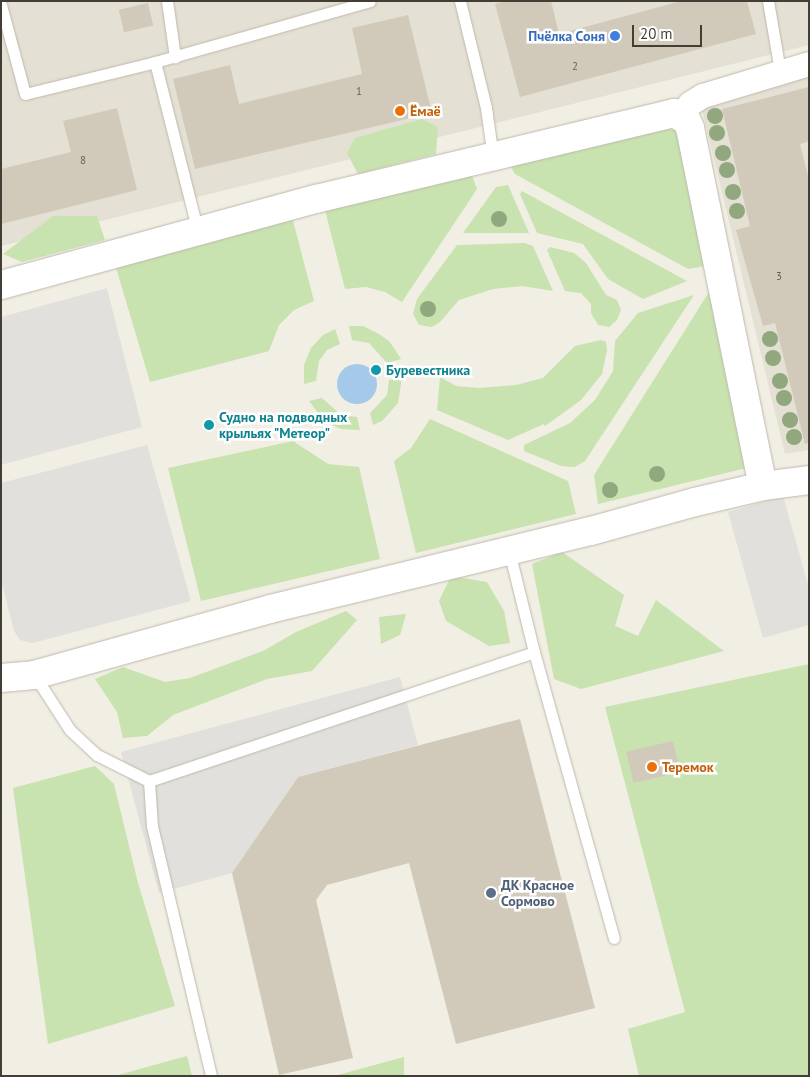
<!DOCTYPE html>
<html>
<head>
<meta charset="utf-8">
<style>
  body { margin:0 }
  #map { position:relative; width:810px; height:1077px; overflow:hidden; background:#f1eee4; font-family:"PT Sans",sans-serif }
  div>[style] { position:absolute }
  .residential>* { inset:0; background:#e4e0d3 }
  .green>* { inset:0; background:#c8e2b0 }
  .parking>* { inset:0; background:#e2e0dc }
  .water>* { inset:0; background:#a4c9e9 }
  .round { border-radius:50% }
  .building>* { inset:0; background:#d1cabb; transform-origin:0 0 }
  .roads { filter:drop-shadow(0 0 1px #beb8ab) drop-shadow(0 0 1px #beb8ab) }
  .service>* { height:11px; margin:-5.5px; padding:0 5.5px; transform-origin:5.5px; border-radius:5.5px; background:#fff }
  .minor>* { height:24px; margin:-12px; padding:0 12px; transform-origin:12px; border-radius:12px; background:#fff }
  .tertiary>* { height:28px; margin:-14px; padding:0 14px; transform-origin:14px; border-radius:14px; background:#fff }
  .trees>* { width:16px; height:16px; margin:-8px; border-radius:50%; background:#91a87f }
  .dots>* { width:14px; height:14px; translate:-50% -50%; box-sizing:border-box; border:2px solid #fff; border-radius:50% }
  span { translate:-50% -50%; white-space:nowrap; text-align:center; line-height:1.15; -webkit-text-stroke:5px #fff; paint-order:stroke }
  .number-label { font-size:11px; color:#666156 }
  .number-label span { -webkit-text-stroke-width:0 }
  .shop-label { font-size:14px; color:#366cbe; font-weight:700 }
  .right { translate:-100% -50%; text-align:right }
  .food-label { font-size:14px; color:#c56008; font-weight:700 }
  .left { translate:0 -50%; text-align:left }
  .culture-label { font-size:14px; color:#0d838f; font-weight:700 }
  .service-label { font-size:14px; color:#4e5e75; font-weight:700 }
  .frame { position:absolute; inset:0; border:2px solid #423e35; pointer-events:none }
  .scale { position:absolute; left:632px; top:25px; width:70px; height:22px; box-sizing:border-box; border:2px solid #423e35; border-top:0; padding-left:6px; font-size:15px; line-height:18px; white-space:nowrap; color:#423e35; -webkit-text-stroke:4px #fff; paint-order:stroke }
</style>
</head>
<body>
<div id="map">
  <div class="residential">
    <i style="clip-path:polygon(1px 1px,809px 1px,809px 45px,1px 246px)"></i>
    <i style="clip-path:polygon(809px 73px,809px 450px,785px 454px,700px 101px)"></i>
  </div>
  <div class="green">
    <i style="clip-path:polygon(422px 119px,438px 127px,436px 154px,358px 174px,347px 153px,355px 138px)"></i>
    <i style="clip-path:polygon(671px 124px,681px 137px,711px 265px,688px 269px,515px 174px,506px 159px)"></i>
    <i style="clip-path:polygon(470px 170px,477px 189px,402px 302px,385px 292px,366px 287px,345px 289px,323px 202px)"></i>
    <i style="clip-path:polygon(508px 185px,529px 233px,463px 233px,496px 187px)"></i>
    <i style="clip-path:polygon(522px 191px,687px 281px,643px 299px,608px 279px,583px 244px,537px 233px,520px 194px)"></i>
    <i style="clip-path:polygon(53px 216px,97px 216px,105px 240px,22px 262px,3px 254px)"></i>
    <i style="clip-path:polygon(292px 217px,314px 301px,294px 310px,279px 325px,269px 351px,150px 382px,114px 261px)"></i>
    <i style="clip-path:polygon(524px 243px,533px 246px,553px 291px,522px 286px,493px 289px,459px 300px,440px 322px,432px 327px,419px 325px,413px 314px,417px 299px,457px 245px)"></i>
    <i style="clip-path:polygon(550px 247px,574px 253px,586px 263px,606px 295px,617px 300px,621px 310px,617px 320px,609px 327px,598px 325px,591px 313px,591px 304px,581px 293px,565px 291px,547px 250px)"></i>
    <i style="clip-path:polygon(718px 290px,755px 466px,598px 504px,594px 475px,709px 292px)"></i>
    <i style="clip-path:polygon(694px 295px,585px 461px,575px 467px,561px 466px,524px 451px,524px 445px,570px 423px,595px 400px,613px 371px,615px 341px,638px 313px)"></i>
    <i style="clip-path:polygon(349px 326px,363px 326px,379px 334px,390px 342px,401px 359px,387px 363px,369px 343px,352px 340px)"></i>
    <i style="clip-path:polygon(335px 329px,340px 344px,327px 350px,319px 361px,316px 381px,304px 384px,304px 365px,311px 348px,323px 335px)"></i>
    <i style="clip-path:polygon(601px 340px,606px 342px,607px 350px,602px 374px,581px 400px,545px 426px,544px 424px,508px 440px,437px 410px,440px 377px,456px 386px,479px 388px,516px 385px,543px 378px,575px 346px)"></i>
    <i style="clip-path:polygon(402px 377px,398px 403px,382px 421px,373px 425px,370px 413px,387px 395px,389px 380px)"></i>
    <i style="clip-path:polygon(322px 398px,341px 415px,357px 417px,360px 430px,341px 429px,325px 422px,309px 401px)"></i>
    <i style="clip-path:polygon(430px 419px,568px 481px,576px 514px,416px 553px,394px 461px,411px 448px)"></i>
    <i style="clip-path:polygon(293px 441px,328px 464px,359px 467px,380px 559px,201px 601px,168px 468px)"></i>
    <i style="clip-path:polygon(562px 552px,624px 595px,615px 626px,638px 636px,656px 600px,724px 651px,581px 689px,554px 679px,532px 564px)"></i>
    <i style="clip-path:polygon(451px 576px,487px 582px,504px 611px,510px 643px,489px 646px,446px 621px,439px 601px)"></i>
    <i style="clip-path:polygon(346px 611px,357px 620px,312px 671px,267px 679px,173px 715px,147px 736px,123px 738px,117px 712px,95px 679px,123px 667px,165px 682px,190px 678px,263px 651px,296px 632px)"></i>
    <i style="clip-path:polygon(406px 614px,400px 635px,381px 644px,379px 617px)"></i>
    <i style="clip-path:polygon(809px 664px,809px 1076px,639px 1076px,628px 1029px,685px 1012px,605px 707px)"></i>
    <i style="clip-path:polygon(95px 766px,114px 784px,138px 883px,175px 1006px,48px 1044px,13px 788px)"></i>
    <i style="clip-path:polygon(187px 1056px,192px 1076px,114px 1076px)"></i>
    <i style="clip-path:polygon(404px 1057px,404px 1076px,334px 1076px)"></i>
  </div>
  <div class="parking">
    <i style="clip-path:polygon(107px 288px,142px 427px,1px 465px,1px 317px)"></i>
    <i style="clip-path:polygon(147px 445px,191px 601px,33px 643px,20px 640px,14px 631px,1px 580px,1px 483px)"></i>
    <i style="clip-path:polygon(783px 496px,809px 588px,809px 625px,763px 638px,728px 512px)"></i>
    <i style="clip-path:polygon(400px 677px,418px 745px,298px 777px,232px 873px,159px 893px,121px 752px)"></i>
  </div>
  <div class="water">
    <i class="round" style="left:337px;top:364px;width:40px;height:40px"></i>
  </div>
  <div class="building">
    <i style="clip-path:polygon(505px 1px,551px 1px,559px 34px,681px 1px,747px 1px,756px 34px,520px 97px,495px 4px)"></i>
    <i style="left:148px;top:3px;width:23px;height:30px;rotate:77deg"></i>
    <i style="clip-path:polygon(408px 15px,432px 113px,195px 169px,173px 79px,230px 65px,239px 104px,362px 74px,352px 28px)"></i>
    <i style="clip-path:polygon(809px 87px,809px 141px,800px 144px,809px 180px,809px 443px,805px 444px,775px 323px,763px 326px,736px 230px,750px 226px,722px 109px)"></i>
    <i style="clip-path:polygon(117px 108px,137px 190px,1px 224px,1px 169px,71px 152px,63px 121px)"></i>
    <i style="clip-path:polygon(520px 719px,595px 1008px,456px 1044px,409px 863px,327px 885px,316px 900px,353px 1058px,279px 1075px,232px 873px,298px 777px)"></i>
    <i style="left:673px;top:741px;width:32px;height:48px;rotate:77deg"></i>
  </div>
  <div class="roads">
    <div class="service">
      <i style="left:167px;top:1px;width:57px;rotate:81.9deg"></i>
      <i style="left:460px;top:1px;width:110px;rotate:76.3deg"></i>
      <i style="left:486px;top:108px;width:49px;rotate:81.9deg"></i>
      <i style="left:768px;top:1px;width:71px;rotate:80.3deg"></i>
      <i style="left:1px;top:5px;width:92px;rotate:74.9deg"></i>
      <i style="left:25px;top:94px;width:134px;rotate:-13.8deg"></i>
      <i style="left:155px;top:62px;width:175px;rotate:75.8deg"></i>
      <i style="left:155px;top:62px;width:223px;rotate:-15.8deg"></i>
      <i style="left:534px;top:652px;width:297px;rotate:74.4deg"></i>
      <i style="left:35px;top:676px;width:64px;rotate:57.1deg"></i>
      <i style="left:70px;top:730px;width:37px;rotate:43deg"></i>
      <i style="left:97px;top:755px;width:58px;rotate:26.6deg"></i>
      <i style="left:149px;top:781px;width:406px;rotate:-18.5deg"></i>
      <i style="left:534px;top:652px;width:104px;rotate:-103.9deg"></i>
      <i style="left:149px;top:781px;width:45px;rotate:86.2deg"></i>
      <i style="left:152px;top:826px;width:257px;rotate:76.7deg"></i>
    </div>
    <div class="minor">
      <i style="left:681px;top:116px;width:15px;rotate:-53deg"></i>
      <i style="left:690px;top:104px;width:15px;rotate:-32deg"></i>
      <i style="left:703px;top:96px;width:111px;rotate:-16.8deg"></i>
    </div>
    <div class="tertiary">
      <i style="left:1px;top:285px;width:327px;rotate:-15.3deg"></i>
      <i style="left:316px;top:199px;width:368px;rotate:-13.5deg"></i>
      <i style="left:674px;top:113px;width:15px;rotate:32deg"></i>
      <i style="left:687px;top:121px;width:8px;rotate:67deg"></i>
      <i style="left:690px;top:128px;width:365px;rotate:78.5deg"></i>
      <i style="left:1px;top:678px;width:33px;rotate:-5deg"></i>
      <i style="left:34px;top:675px;width:245px;rotate:-15.6deg"></i>
      <i style="left:270px;top:609px;width:330px;rotate:-13.7deg"></i>
      <i style="left:591px;top:531px;width:108px;rotate:-15.6deg"></i>
      <i style="left:695px;top:502px;width:70px;rotate:-13.2deg"></i>
      <i style="left:763px;top:486px;width:46px;rotate:-7.4deg"></i>
    </div>
  </div>
  <div class="trees">
    <i style="left:715px;top:116px"></i>
    <i style="left:717px;top:133px"></i>
    <i style="left:723px;top:153px"></i>
    <i style="left:727px;top:170px"></i>
    <i style="left:733px;top:192px"></i>
    <i style="left:737px;top:211px"></i>
    <i style="left:499px;top:219px"></i>
    <i style="left:428px;top:309px"></i>
    <i style="left:770px;top:339px"></i>
    <i style="left:773px;top:358px"></i>
    <i style="left:780px;top:381px"></i>
    <i style="left:784px;top:398px"></i>
    <i style="left:790px;top:420px"></i>
    <i style="left:794px;top:437px"></i>
    <i style="left:657px;top:474px"></i>
    <i style="left:610px;top:490px"></i>
  </div>
  <div class="dots">
    <i style="left:615px;top:36px;background:#3f7fe0"></i>
    <i style="left:400px;top:111px;background:#e8710a"></i>
    <i style="left:376px;top:370px;background:#0f9aa8"></i>
    <i style="left:209px;top:425px;background:#0f9aa8"></i>
    <i style="left:652px;top:767px;background:#e8710a"></i>
    <i style="left:491px;top:893px;background:#5c6f8a"></i>
  </div>
  <div class="number-label">
    <span style="left:575px;top:66px">2</span>
    <span style="left:359px;top:91px">1</span>
    <span style="left:83px;top:160px">8</span>
    <span style="left:779px;top:276px">3</span>
  </div>
  <div class="shop-label">
    <span class="right" style="left:605px;top:36px">Пчёлка Соня</span>
  </div>
  <div class="food-label">
    <span class="left" style="left:410px;top:111px">Ёмаё</span>
    <span class="left" style="left:662px;top:767px">Теремок</span>
  </div>
  <div class="culture-label">
    <span class="left" style="left:386px;top:370px">Буревестника</span>
    <span class="left" style="left:219px;top:425px">Судно на подводных<br>крыльях "Метеор"</span>
  </div>
  <div class="service-label">
    <span class="left" style="left:501px;top:893px">ДК Красное<br>Сормово</span>
  </div>
  <div class="frame"></div>
  <div class="scale">20 m</div>
</div>
</body>
</html>
